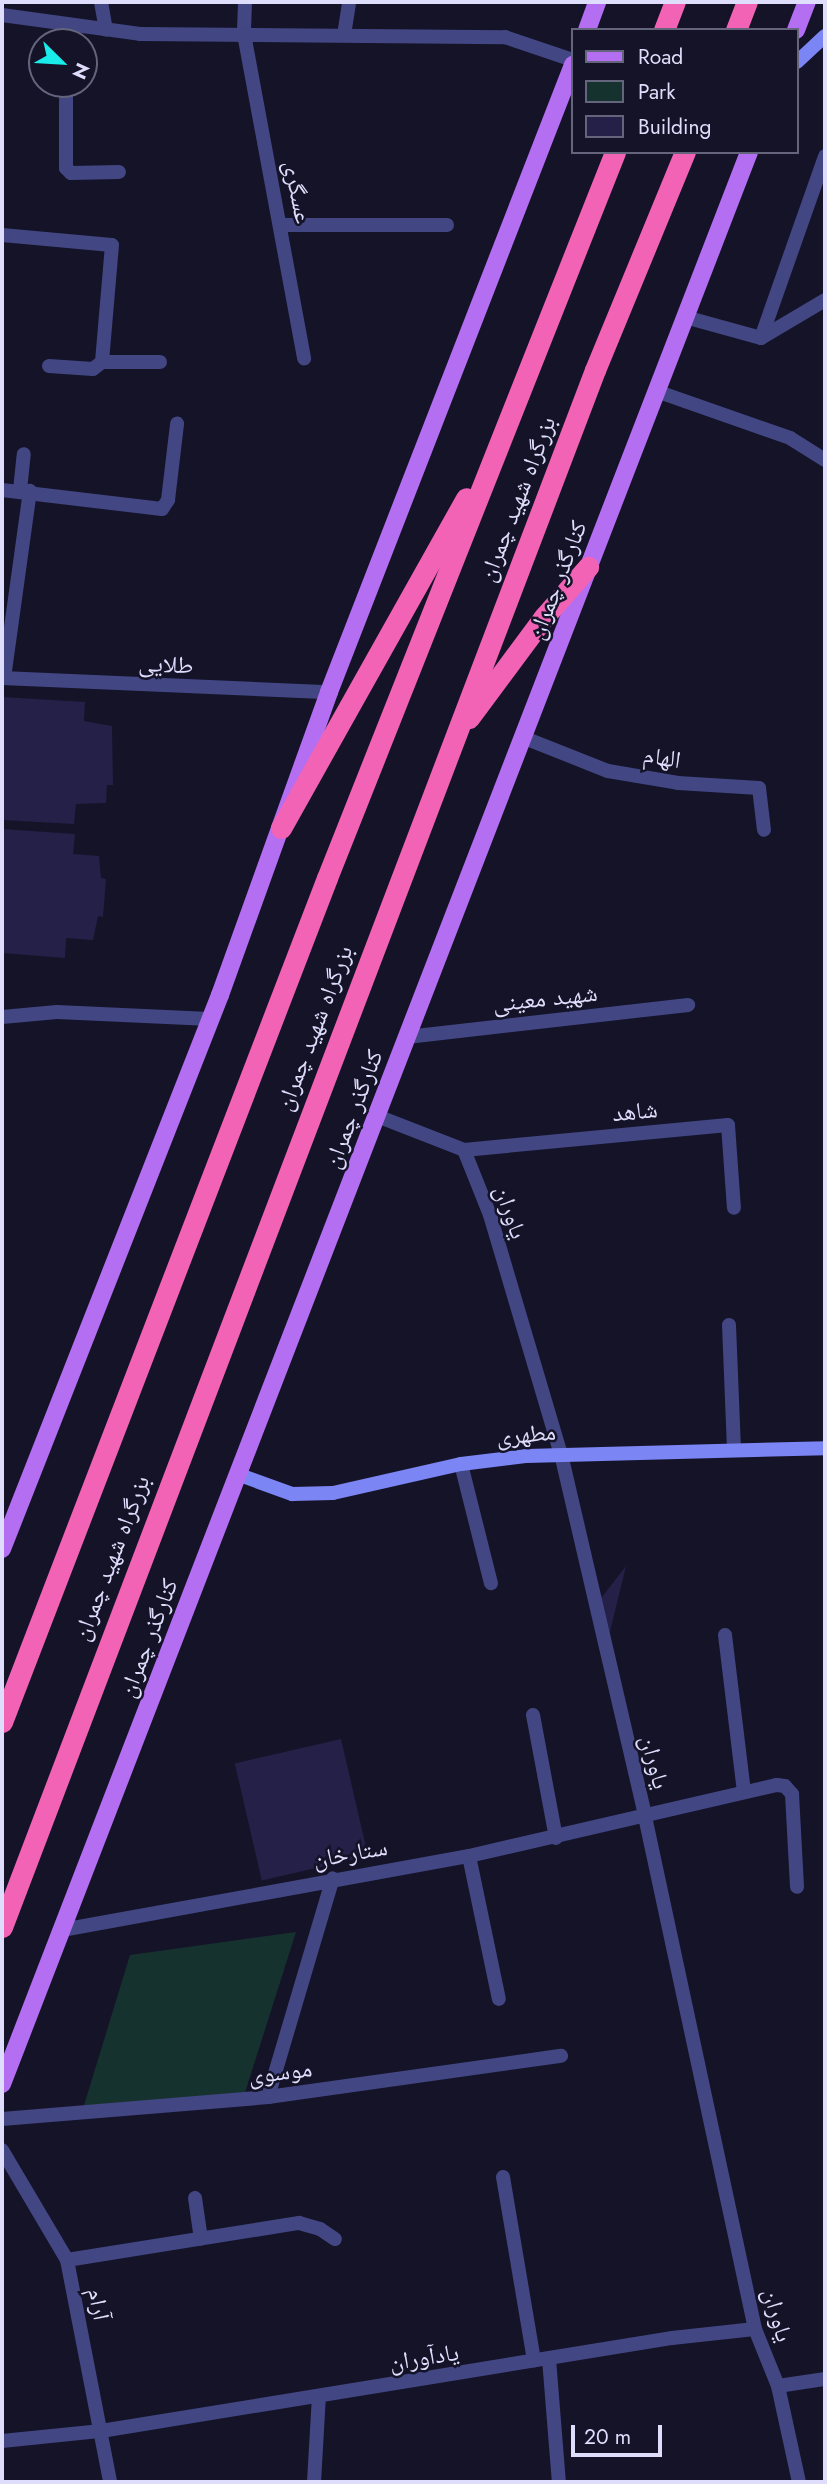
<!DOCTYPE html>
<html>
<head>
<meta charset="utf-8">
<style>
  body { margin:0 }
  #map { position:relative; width:827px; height:2484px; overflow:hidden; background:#141328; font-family:Jost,"Noto Naskh Arabic",sans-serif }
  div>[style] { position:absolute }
  .green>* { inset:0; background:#16322e }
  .building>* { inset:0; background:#252048; transform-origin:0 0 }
  .lane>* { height:14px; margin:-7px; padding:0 7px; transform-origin:7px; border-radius:7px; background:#424683 }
  .street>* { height:14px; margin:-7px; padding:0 7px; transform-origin:7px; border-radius:7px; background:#424683 }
  .secondary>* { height:14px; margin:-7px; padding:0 7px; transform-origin:7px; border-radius:7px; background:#7c85f4 }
  .primary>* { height:18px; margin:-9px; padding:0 9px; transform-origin:9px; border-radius:9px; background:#b46ef2 }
  .highway>* { height:21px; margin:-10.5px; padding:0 10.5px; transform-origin:10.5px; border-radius:10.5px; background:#f263b5 }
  span { translate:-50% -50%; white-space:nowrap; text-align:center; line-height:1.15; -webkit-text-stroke:5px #141328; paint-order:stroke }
  .street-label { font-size:24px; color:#deddfc }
  .frame { position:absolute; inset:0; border:4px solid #deddfc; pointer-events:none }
  .legend { position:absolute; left:571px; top:28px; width:228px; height:126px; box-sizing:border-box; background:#141328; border:2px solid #65647d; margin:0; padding:9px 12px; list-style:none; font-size:21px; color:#deddfc }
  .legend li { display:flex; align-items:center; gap:14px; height:35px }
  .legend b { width:35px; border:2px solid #65647d }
  .north { position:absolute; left:28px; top:28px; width:70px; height:70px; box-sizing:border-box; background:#141328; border:2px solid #65647d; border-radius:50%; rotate:114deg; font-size:19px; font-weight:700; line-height:28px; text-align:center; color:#deddfc }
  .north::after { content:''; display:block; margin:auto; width:24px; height:32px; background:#1aebeb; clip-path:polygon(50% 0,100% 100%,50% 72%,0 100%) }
  .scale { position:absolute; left:571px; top:2425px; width:91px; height:32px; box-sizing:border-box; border:4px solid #deddfc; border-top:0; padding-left:9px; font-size:21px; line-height:24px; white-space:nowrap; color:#deddfc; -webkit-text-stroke:5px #141328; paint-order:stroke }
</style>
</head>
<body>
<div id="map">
  <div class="green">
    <i style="clip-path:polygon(296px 1932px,242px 2102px,81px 2115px,130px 1955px)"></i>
  </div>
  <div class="building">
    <i style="clip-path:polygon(2px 697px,85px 702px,84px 721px,112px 726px,113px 785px,107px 785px,106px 803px,76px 804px,74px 824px,2px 820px)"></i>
    <i style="clip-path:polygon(2px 829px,75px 834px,73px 854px,99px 856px,101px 878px,106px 879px,103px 917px,98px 916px,93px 940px,66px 938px,65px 958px,2px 953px)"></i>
    <i style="clip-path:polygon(626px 1566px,605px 1652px,595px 1606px)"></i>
    <i style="left:341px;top:1739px;width:120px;height:109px;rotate:77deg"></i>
  </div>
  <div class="lane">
    <i style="left:761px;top:338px;width:193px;rotate:-70.6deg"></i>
  </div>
  <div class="street">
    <i style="left:101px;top:2px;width:28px;rotate:80deg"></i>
    <i style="left:245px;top:2px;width:32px;rotate:92deg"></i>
    <i style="left:244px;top:34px;width:330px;rotate:79.5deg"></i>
    <i style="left:2px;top:15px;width:139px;rotate:7.8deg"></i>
    <i style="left:140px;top:34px;width:365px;rotate:0.5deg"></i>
    <i style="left:505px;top:37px;width:72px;rotate:18.7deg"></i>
    <i style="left:344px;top:35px;width:33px;rotate:-81deg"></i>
    <i style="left:66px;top:42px;width:16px;rotate:-90deg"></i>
    <i style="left:66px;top:84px;width:84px;rotate:90deg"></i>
    <i style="left:66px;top:168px;width:7px;rotate:45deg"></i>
    <i style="left:71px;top:173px;width:48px;rotate:-1.2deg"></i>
    <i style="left:281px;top:225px;width:166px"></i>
    <i style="left:2px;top:235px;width:110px;rotate:5.2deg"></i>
    <i style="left:112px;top:245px;width:117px;rotate:94.9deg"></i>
    <i style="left:685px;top:317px;width:79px;rotate:15.4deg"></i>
    <i style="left:761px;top:338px;width:74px;rotate:-30.7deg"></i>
    <i style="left:49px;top:366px;width:44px;rotate:3.9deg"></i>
    <i style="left:93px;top:369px;width:11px;rotate:-38deg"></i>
    <i style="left:102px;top:362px;width:58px"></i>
    <i style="left:656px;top:391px;width:142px;rotate:19.3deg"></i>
    <i style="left:790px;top:438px;width:41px;rotate:32.2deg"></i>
    <i style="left:2px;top:490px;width:161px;rotate:6.8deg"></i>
    <i style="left:162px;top:509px;width:11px;rotate:-56deg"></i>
    <i style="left:168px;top:500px;width:77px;rotate:-83.2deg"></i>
    <i style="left:20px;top:490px;width:36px;rotate:-84deg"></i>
    <i style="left:2px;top:678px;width:327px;rotate:2.5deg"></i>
    <i style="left:4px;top:678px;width:189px;rotate:-82.1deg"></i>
    <i style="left:522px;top:737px;width:92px;rotate:21.6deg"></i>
    <i style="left:608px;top:771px;width:71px;rotate:9.7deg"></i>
    <i style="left:678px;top:783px;width:81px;rotate:3.5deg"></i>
    <i style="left:759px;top:788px;width:42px;rotate:83.2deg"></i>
    <i style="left:2px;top:1017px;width:55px;rotate:-5.2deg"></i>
    <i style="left:57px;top:1012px;width:153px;rotate:2.6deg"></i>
    <i style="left:407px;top:1037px;width:283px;rotate:-6.5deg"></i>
    <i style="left:377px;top:1116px;width:93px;rotate:21.3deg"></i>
    <i style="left:464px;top:1150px;width:70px;rotate:68.2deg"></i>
    <i style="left:490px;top:1215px;width:249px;rotate:73.5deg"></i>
    <i style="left:561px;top:1454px;width:367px;rotate:76.9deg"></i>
    <i style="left:644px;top:1812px;width:529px;rotate:77.88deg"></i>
    <i style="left:755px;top:2329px;width:61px;rotate:68deg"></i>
    <i style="left:778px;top:2386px;width:98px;rotate:77.7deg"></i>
    <i style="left:464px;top:1150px;width:265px;rotate:-5.4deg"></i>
    <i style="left:728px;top:1125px;width:83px;rotate:85.9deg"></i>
    <i style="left:729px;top:1325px;width:123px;rotate:87.7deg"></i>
    <i style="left:461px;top:1464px;width:123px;rotate:75.9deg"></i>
    <i style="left:725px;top:1635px;width:157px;rotate:83.1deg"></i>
    <i style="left:533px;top:1715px;width:125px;rotate:79.4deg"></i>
    <i style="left:469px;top:1856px;width:146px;rotate:78.2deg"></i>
    <i style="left:62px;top:1930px;width:414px;rotate:-10.3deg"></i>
    <i style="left:469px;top:1856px;width:316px;rotate:-13deg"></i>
    <i style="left:777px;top:1785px;width:8px;rotate:7deg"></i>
    <i style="left:785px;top:1786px;width:11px;rotate:49deg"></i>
    <i style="left:792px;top:1794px;width:93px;rotate:86.9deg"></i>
    <i style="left:268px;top:2097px;width:228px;rotate:-73.5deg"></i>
    <i style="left:2px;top:2119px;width:267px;rotate:-4.7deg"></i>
    <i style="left:268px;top:2097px;width:296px;rotate:-8deg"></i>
    <i style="left:2px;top:2150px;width:128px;rotate:59.4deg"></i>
    <i style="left:67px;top:2260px;width:226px;rotate:79deg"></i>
    <i style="left:503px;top:2177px;width:186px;rotate:80.4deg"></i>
    <i style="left:195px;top:2198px;width:41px;rotate:81.7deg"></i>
    <i style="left:67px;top:2260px;width:235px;rotate:-9.1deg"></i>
    <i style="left:299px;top:2223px;width:22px;rotate:16deg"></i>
    <i style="left:320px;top:2229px;width:18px;rotate:34deg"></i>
    <i style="left:549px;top:2359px;width:123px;rotate:85.4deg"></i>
    <i style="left:778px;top:2386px;width:48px;rotate:-8.5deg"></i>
    <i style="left:2px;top:2441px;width:100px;rotate:-5.8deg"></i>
    <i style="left:101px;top:2431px;width:579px;rotate:-9.25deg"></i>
    <i style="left:672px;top:2338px;width:83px;rotate:-6.2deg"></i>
    <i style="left:314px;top:2482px;width:86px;rotate:-86.7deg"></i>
  </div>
  <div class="secondary">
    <i style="left:797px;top:62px;width:38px;rotate:-43deg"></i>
    <i style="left:237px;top:1474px;width:59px;rotate:20deg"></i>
    <i style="left:292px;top:1494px;width:41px;rotate:-1.4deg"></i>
    <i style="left:333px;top:1493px;width:131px;rotate:-12.8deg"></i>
    <i style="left:461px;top:1464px;width:65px;rotate:-7deg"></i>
    <i style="left:526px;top:1456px;width:299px;rotate:-1.5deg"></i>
  </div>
  <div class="primary">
    <i style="left:587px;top:30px;width:30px;rotate:-70deg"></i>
    <i style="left:796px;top:30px;width:30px;rotate:-69deg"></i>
    <i style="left:2px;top:1549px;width:595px;rotate:-68.52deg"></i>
    <i style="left:220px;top:995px;width:322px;rotate:-70.2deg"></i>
    <i style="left:329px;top:692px;width:673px;rotate:-68.74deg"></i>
    <i style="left:2px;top:2084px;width:2071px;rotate:-68.86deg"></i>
  </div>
  <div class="highway">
    <i style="left:664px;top:30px;width:30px;rotate:-69deg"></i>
    <i style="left:736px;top:30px;width:30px;rotate:-69deg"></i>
    <i style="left:469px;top:718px;width:126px;rotate:-53.4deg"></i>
    <i style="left:544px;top:617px;width:67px;rotate:-48.7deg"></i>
    <i style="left:281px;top:828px;width:378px;rotate:-60.7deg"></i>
    <i style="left:2px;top:1722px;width:904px;rotate:-68.94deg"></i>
    <i style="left:327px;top:878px;width:781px;rotate:-68.36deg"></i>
    <i style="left:2px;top:1927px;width:1666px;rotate:-69.15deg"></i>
    <i style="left:595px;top:370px;width:236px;rotate:-67.6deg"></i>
  </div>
  <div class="street-label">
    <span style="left:298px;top:192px;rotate:79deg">عسگری</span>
    <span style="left:517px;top:499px;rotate:-69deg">بزرگراه شهید چمران</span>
    <span style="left:557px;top:580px;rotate:-69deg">کنارگذر چمران</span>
    <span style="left:166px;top:664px;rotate:3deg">طلایی</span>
    <span style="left:662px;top:757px;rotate:9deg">الهام</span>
    <span style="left:545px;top:998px;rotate:-6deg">شهید معینی</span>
    <span style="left:314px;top:1028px;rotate:-69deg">بزرگراه شهید چمران</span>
    <span style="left:353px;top:1109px;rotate:-69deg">کنارگذر چمران</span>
    <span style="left:635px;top:1111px;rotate:-5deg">شاهد</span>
    <span style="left:511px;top:1212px;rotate:71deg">یاوران</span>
    <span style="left:526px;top:1434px;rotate:-5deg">مطهری</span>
    <span style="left:111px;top:1558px;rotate:-69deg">بزرگراه شهید چمران</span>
    <span style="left:148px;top:1638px;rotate:-69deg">کنارگذر چمران</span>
    <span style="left:655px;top:1762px;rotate:75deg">یاوران</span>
    <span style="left:350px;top:1853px;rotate:-10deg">ستارخان</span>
    <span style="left:280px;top:2072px;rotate:-7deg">موسوی</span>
    <span style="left:99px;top:2304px;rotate:79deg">آرام</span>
    <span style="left:778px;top:2315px;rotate:74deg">یاوران</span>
    <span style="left:424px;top:2357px;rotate:-9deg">یادآوران</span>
  </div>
  <div class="frame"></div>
  <ul class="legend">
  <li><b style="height:9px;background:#b46ef2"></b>Road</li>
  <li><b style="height:19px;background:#16322e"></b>Park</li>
  <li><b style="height:19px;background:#252048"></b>Building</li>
  </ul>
  <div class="north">N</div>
  <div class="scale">20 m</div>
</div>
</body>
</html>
